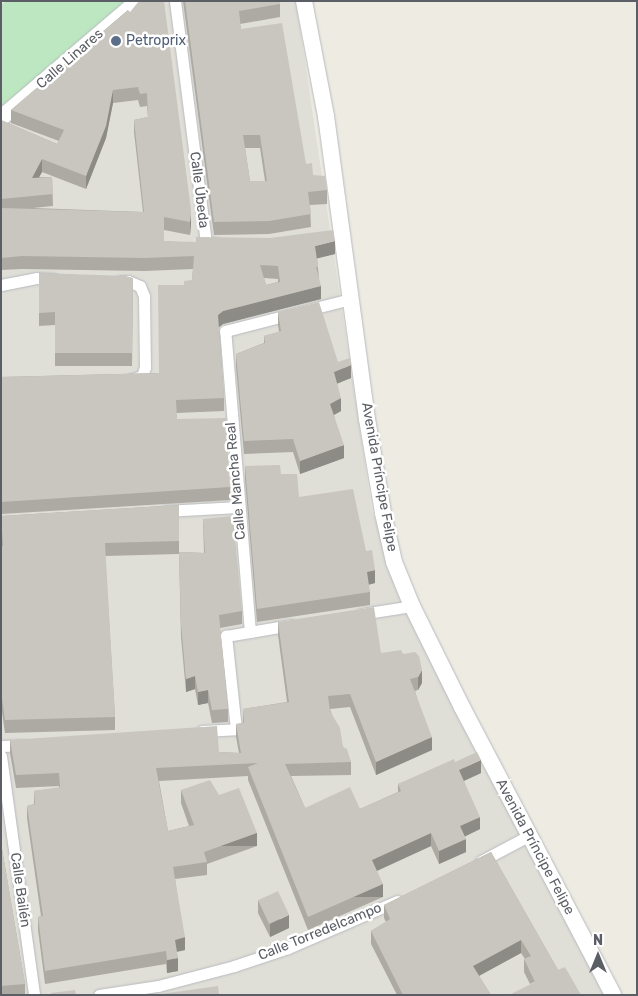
<!DOCTYPE html>
<html>
<head>
<meta charset="utf-8">
<style>
  body { margin:0 }
  #map { position:relative; width:638px; height:996px; overflow:hidden; background:#eeece2; font-family:Rubik,sans-serif }
  div>[style] { position:absolute }
  .industrial>* { inset:0; background:#dfded7 }
  .green>* { inset:0; background:#bde7c1 }
  .roads { filter:drop-shadow(0 0 1px #b8babf) drop-shadow(0 0 1px #b8babf) }
  .street>* { height:11px; margin:-5.5px; padding:0 5.5px; transform-origin:5.5px; border-radius:5.5px; background:#fff }
  .secondary>* { height:16px; margin:-8px; padding:0 8px; transform-origin:8px; border-radius:8px; background:#fff }
  .wall>* { inset:0; background:#adaaa4 }
  .shaded-wall>* { inset:0; background:#8d8b86; transform-origin:0 0 }
  .building>* { inset:0; background:#c9c6bf; transform-origin:0 0 }
  .dots>* { width:14px; height:14px; translate:-50% -50%; box-sizing:border-box; border:2px solid #fff; border-radius:50% }
  span { translate:-50% -50%; white-space:nowrap; text-align:center; line-height:1.15; -webkit-text-stroke:5px #fff; paint-order:stroke }
  .service-label { font-size:14px; color:#4e5e75 }
  .left { translate:0 -50%; text-align:left }
  .street-label { font-size:14px; color:#5b5e64 }
  .frame { position:absolute; inset:0; border:2px solid #5b5e64; pointer-events:none }
  .north { position:absolute; left:573px; top:931px; width:50px; height:50px; -webkit-text-stroke:4px #fff; paint-order:stroke; rotate:0deg; font-size:14px; font-weight:700; line-height:20px; text-align:center; color:#5b5e64 }
  .north::after { content:''; display:block; margin:auto; width:18px; height:22px; background:#5b5e64; clip-path:polygon(50% 0,100% 100%,50% 72%,0 100%) }
</style>
</head>
<body>
<div id="map">
  <div class="industrial">
    <i style="clip-path:polygon(129px 1px,296px 1px,372px 511px,412px 606px,605px 995px,1px 995px,1px 112px)"></i>
  </div>
  <div class="green">
    <i style="clip-path:polygon(6px 1px,129px 1px,1px 107px,1px 5px)"></i>
  </div>
  <div class="roads">
    <div class="street">
      <i style="left:175px;top:1px;width:244px;rotate:82.7deg"></i>
      <i style="left:206px;top:243px;width:10px"></i>
      <i style="left:120px;top:281px;width:8px"></i>
      <i style="left:128px;top:281px;width:13px;rotate:23deg"></i>
      <i style="left:140px;top:286px;width:11px;rotate:68deg"></i>
      <i style="left:144px;top:296px;width:71px;rotate:89.2deg"></i>
      <i style="left:145px;top:367px;width:9px;rotate:108deg"></i>
      <i style="left:142px;top:376px;width:13px;rotate:162deg"></i>
      <i style="left:1px;top:285px;width:37px;rotate:-11deg"></i>
      <i style="left:37px;top:278px;width:17px;rotate:3deg"></i>
      <i style="left:165px;top:511px;width:73px;rotate:-3.1deg"></i>
      <i style="left:361px;top:614px;width:52px;rotate:-8.9deg"></i>
      <i style="left:250px;top:632px;width:302px;rotate:-94.7deg"></i>
      <i style="left:225px;top:331px;width:130px;rotate:-14.3deg"></i>
      <i style="left:202px;top:731px;width:34px;rotate:-3deg"></i>
      <i style="left:236px;top:729px;width:94px;rotate:-96.1deg"></i>
      <i style="left:226px;top:636px;width:66px;rotate:-9.6deg"></i>
      <i style="left:1px;top:746px;width:23px;rotate:-2deg"></i>
      <i style="left:1px;top:756px;width:241px;rotate:82.1deg"></i>
      <i style="left:481px;top:861px;width:53px;rotate:-28deg"></i>
      <i style="left:99px;top:995px;width:60px;rotate:-8.7deg"></i>
      <i style="left:158px;top:986px;width:79px;rotate:-14.7deg"></i>
      <i style="left:234px;top:966px;width:57px;rotate:-18.4deg"></i>
      <i style="left:288px;top:948px;width:119px;rotate:-23.3deg"></i>
    </div>
    <div class="secondary">
      <i style="left:304px;top:1px;width:117px;rotate:79.2deg"></i>
      <i style="left:326px;top:116px;width:306px;rotate:82.3deg"></i>
      <i style="left:367px;top:419px;width:95px;rotate:80.3deg"></i>
      <i style="left:383px;top:513px;width:50px;rotate:77.3deg"></i>
      <i style="left:394px;top:562px;width:48px;rotate:67.8deg"></i>
      <i style="left:412px;top:606px;width:113px;rotate:63.7deg"></i>
      <i style="left:462px;top:707px;width:325px;rotate:62.3deg"></i>
      <i style="left:1px;top:118px;width:180px;rotate:-40.5deg"></i>
    </div>
  </div>
  <div class="wall">
    <i style="clip-path:polygon(evenodd,183px 1px,280px 1px,280px 17px,240px 24px,241px 29px,306px 164px,313px 175px,327px 190px,327px 204px,310px 205px,311px 227px,269px 234px,214px 235px,183px 1px,245px 148px,260px 148px,265px 181px,250px 181px,245px 148px)"></i>
    <i style="clip-path:polygon(evenodd,128px 10px,191px 223px,190px 235px,164px 230px,164px 241px,335px 254px,317px 258px,321px 299px,223px 324px,219px 327px,224px 398px,224px 411px,176px 413px,177px 419px,230px 487px,230px 500px,1px 514px,1px 377px,159px 373px,184px 285px,192px 280px,193px 269px,144px 271px,22px 269px,1px 270px,1px 120px,57px 144px,59px 141px,11px 123px,11px 110px,128px 10px,138px 100px,140px 107px,147px 106px,148px 117px,134px 120px,134px 132px,143px 212px,33px 208px,53px 206px,52px 177px,39px 177px,42px 172px,86px 189px,106px 138px,113px 103px,138px 100px,128px 10px,264px 278px,278px 279px,278px 282px,266px 285px,264px 278px)"></i>
    <i style="clip-path:polygon(39px 273px,133px 278px,132px 366px,55px 366px,55px 325px,39px 326px)"></i>
    <i style="clip-path:polygon(278px 312px,338px 362px,351px 378px,337px 383px,341px 411px,334px 415px,344px 458px,300px 474px,293px 452px,244px 454px,236px 367px,236px 354px,264px 343px,264px 336px,279px 332px,278px 325px)"></i>
    <i style="clip-path:polygon(245px 466px,281px 474px,299px 497px,366px 551px,375px 583px,368px 585px,370px 592px,370px 605px,257px 622px,245px 479px)"></i>
    <i style="clip-path:polygon(179px 505px,179px 554px,105px 556px,115px 717px,115px 730px,5px 733px,1px 705px,1px 546px,2px 546px,1px 516px)"></i>
    <i style="clip-path:polygon(203px 519px,242px 611px,242px 624px,220px 628px,228px 709px,228px 722px,212px 723px,208px 703px,198px 705px,195px 689px,186px 692px,181px 637px,179px 552px,204px 553px)"></i>
    <i style="clip-path:polygon(278px 622px,381px 653px,403px 654px,422px 683px,418px 690px,415px 691px,432px 750px,376px 775px,350px 707px,330px 709px,343px 747px,351px 762px,351px 775px,291px 776px,305px 808px,360px 809px,398px 792px,398px 784px,455px 762px,481px 773px,464px 781px,480px 829px,464px 836px,466px 852px,439px 864px,431px 846px,377px 871px,383px 897px,308px 930px,248px 780px,248px 776px,159px 781px,168px 831px,189px 826px,181px 803px,181px 790px,219px 795px,257px 846px,207px 864px,207px 875px,175px 879px,185px 950px,177px 952px,178px 971px,167px 973px,166px 964px,45px 984px,38px 930px,38px 917px,41px 916px,27px 818px,27px 806px,34px 804px,34px 791px,59px 788px,59px 786px,16px 788px,10px 753px,10px 740px,219px 752px,239px 753px,236px 737px,236px 724px,243px 723px,243px 709px,287px 702px,278px 635px)"></i>
    <i style="clip-path:polygon(1px 843px,25px 984px,25px 995px,1px 995px)"></i>
    <i style="clip-path:polygon(491px 852px,558px 970px,530px 984px,524px 972px,524px 959px,525px 959px,521px 953px,479px 976px,491px 995px,397px 995px,371px 944px,371px 931px,386px 922px,384px 918px,384px 905px)"></i>
    <i style="clip-path:polygon(258px 900px,289px 928px,270px 937px,258px 913px)"></i>
  </div>
  <div class="shaded-wall">
    <i style="clip-path:polygon(113px 90px,113px 103px,106px 138px,86px 189px,86px 176px)"></i>
    <i style="clip-path:polygon(42px 159px,42px 172px,32px 190px,32px 178px)"></i>
    <i style="clip-path:polygon(191px 210px,191px 223px,190px 235px,190px 222px)"></i>
    <i style="clip-path:polygon(335px 241px,335px 254px,315px 259px,315px 246px)"></i>
    <i style="clip-path:polygon(321px 286px,321px 299px,223px 324px,218px 328px,218px 315px,223px 311px)"></i>
    <i style="clip-path:polygon(351px 365px,351px 378px,334px 385px,334px 372px)"></i>
    <i style="clip-path:polygon(341px 398px,341px 411px,330px 417px,330px 404px)"></i>
    <i style="clip-path:polygon(344px 445px,344px 458px,300px 474px,300px 461px)"></i>
    <i style="clip-path:polygon(375px 570px,375px 583px,367px 585px,367px 572px)"></i>
    <i style="clip-path:polygon(422px 670px,422px 683px,418px 690px,418px 677px)"></i>
    <i style="clip-path:polygon(195px 676px,195px 689px,186px 692px,186px 679px)"></i>
    <i style="clip-path:polygon(208px 690px,208px 703px,198px 705px,198px 692px)"></i>
    <i style="clip-path:polygon(432px 737px,432px 750px,376px 775px,376px 762px)"></i>
    <i style="clip-path:polygon(481px 760px,481px 773px,459px 783px,459px 770px)"></i>
    <i style="clip-path:polygon(480px 817px,480px 829px,460px 839px,460px 826px)"></i>
    <i style="left:257px;top:833px;width:13px;height:56px;rotate:90deg"></i>
    <i style="clip-path:polygon(431px 833px,431px 846px,372px 873px,372px 860px)"></i>
    <i style="clip-path:polygon(466px 839px,466px 852px,439px 864px,439px 851px)"></i>
    <i style="left:383px;top:884px;width:13px;height:82px;rotate:90deg"></i>
    <i style="clip-path:polygon(289px 915px,289px 928px,270px 937px,270px 924px)"></i>
    <i style="clip-path:polygon(185px 937px,185px 950px,175px 952px,175px 940px)"></i>
    <i style="clip-path:polygon(521px 940px,521px 953px,473px 979px,473px 966px)"></i>
    <i style="clip-path:polygon(178px 958px,178px 971px,167px 973px,167px 960px)"></i>
  </div>
  <div class="building">
    <i style="clip-path:polygon(evenodd,139px 1px,164px 1px,191px 210px,190px 222px,164px 217px,164px 241px,196px 242px,196px 237px,270px 238px,333px 230px,335px 241px,315px 246px,318px 267px,316px 267px,321px 286px,223px 311px,218px 315px,224px 398px,176px 400px,177px 419px,226px 418px,230px 487px,1px 502px,1px 377px,159px 373px,158px 285px,184px 285px,184px 281px,192px 280px,194px 256px,144px 258px,22px 256px,1px 258px,1px 208px,144px 212px,134px 120px,148px 117px,147px 93px,140px 94px,138px 87px,113px 90px,106px 126px,86px 176px,42px 159px,32px 178px,52px 177px,53px 194px,1px 199px,1px 120px,57px 144px,64px 130px,11px 110px,128px 10px,130px 12px,139px 1px,260px 265px,278px 266px,280px 282px,266px 285px,260px 265px)"></i>
    <i style="clip-path:polygon(evenodd,185px 1px,280px 1px,280px 4px,239px 11px,241px 29px,282px 23px,306px 164px,312px 163px,313px 175px,325px 176px,327px 190px,308px 192px,311px 214px,269px 221px,214px 222px,185px 1px,243px 135px,260px 135px,267px 181px,250px 181px,243px 135px)"></i>
    <i style="clip-path:polygon(39px 273px,126px 276px,133px 278px,132px 353px,55px 353px,55px 312px,39px 313px)"></i>
    <i style="clip-path:polygon(319px 302px,338px 362px,350px 358px,351px 365px,334px 372px,341px 398px,330px 404px,344px 445px,300px 461px,293px 439px,244px 441px,236px 354px,265px 343px,264px 336px,281px 331px,278px 312px)"></i>
    <i style="clip-path:polygon(280px 465px,281px 474px,297px 474px,299px 497px,353px 489px,366px 551px,372px 550px,375px 570px,367px 572px,370px 592px,257px 609px,245px 466px)"></i>
    <i style="clip-path:polygon(179px 505px,179px 541px,105px 543px,115px 717px,5px 720px,1px 692px,1px 546px,3px 546px,1px 516px)"></i>
    <i style="clip-path:polygon(233px 516px,242px 611px,219px 615px,228px 709px,212px 710px,208px 690px,198px 692px,195px 676px,186px 679px,181px 624px,179px 552px,205px 553px,203px 519px)"></i>
    <i style="clip-path:polygon(374px 607px,381px 653px,401px 650px,403px 654px,415px 652px,419px 656px,422px 670px,418px 677px,410px 679px,432px 737px,376px 762px,350px 694px,328px 696px,330px 711px,340px 728px,343px 747px,347px 749px,351px 762px,285px 764px,305px 808px,350px 787px,360px 809px,401px 791px,398px 784px,454px 759px,455px 762px,477px 752px,481px 760px,459px 770px,480px 817px,460px 826px,466px 839px,439px 851px,431px 833px,372px 860px,383px 884px,308px 917px,248px 767px,258px 763px,156px 768px,168px 831px,194px 825px,181px 790px,210px 780px,219px 795px,239px 788px,257px 833px,204px 852px,207px 862px,173px 867px,185px 937px,175px 940px,178px 958px,167px 960px,166px 951px,45px 971px,38px 917px,43px 916px,27px 806px,35px 804px,34px 791px,60px 787px,59px 773px,16px 775px,10px 740px,217px 726px,219px 752px,241px 753px,236px 724px,244px 723px,243px 709px,289px 702px,278px 622px)"></i>
    <i style="clip-path:polygon(1px 843px,25px 984px,1px 986px)"></i>
    <i style="clip-path:polygon(491px 852px,558px 970px,565px 967px,581px 995px,509px 995px,535px 982px,524px 959px,531px 956px,521px 940px,473px 966px,491px 995px,403px 995px,371px 931px,390px 919px,384px 905px)"></i>
    <i style="left:278px;top:891px;width:26px;height:22px;rotate:65deg"></i>
    <i style="clip-path:polygon(218px 986px,219px 995px,154px 995px)"></i>
    <i style="clip-path:polygon(75px 990px,76px 995px,51px 995px,51px 993px)"></i>
  </div>
  <div class="dots">
    <i style="left:116px;top:41px;background:#5c6f8a"></i>
  </div>
  <div class="service-label">
    <span class="left" style="left:126px;top:41px">Petroprix</span>
  </div>
  <div class="street-label">
    <span style="left:70px;top:59px;rotate:-41deg">Calle Linares</span>
    <span style="left:199px;top:190px;rotate:83deg">Calle Úbeda</span>
    <span style="left:379px;top:477px;rotate:80deg">Avenida Príncipe Felipe</span>
    <span style="left:236px;top:481px;rotate:-95deg">Calle Mancha Real</span>
    <span style="left:535px;top:847px;rotate:62deg">Avenida Príncipe Felipe</span>
    <span style="left:20px;top:890px;rotate:82deg">Calle Bailén</span>
    <span style="left:320px;top:932px;rotate:-22deg">Calle Torredelcampo</span>
  </div>
  <div class="frame"></div>
  <div class="north">N</div>
</div>
</body>
</html>
